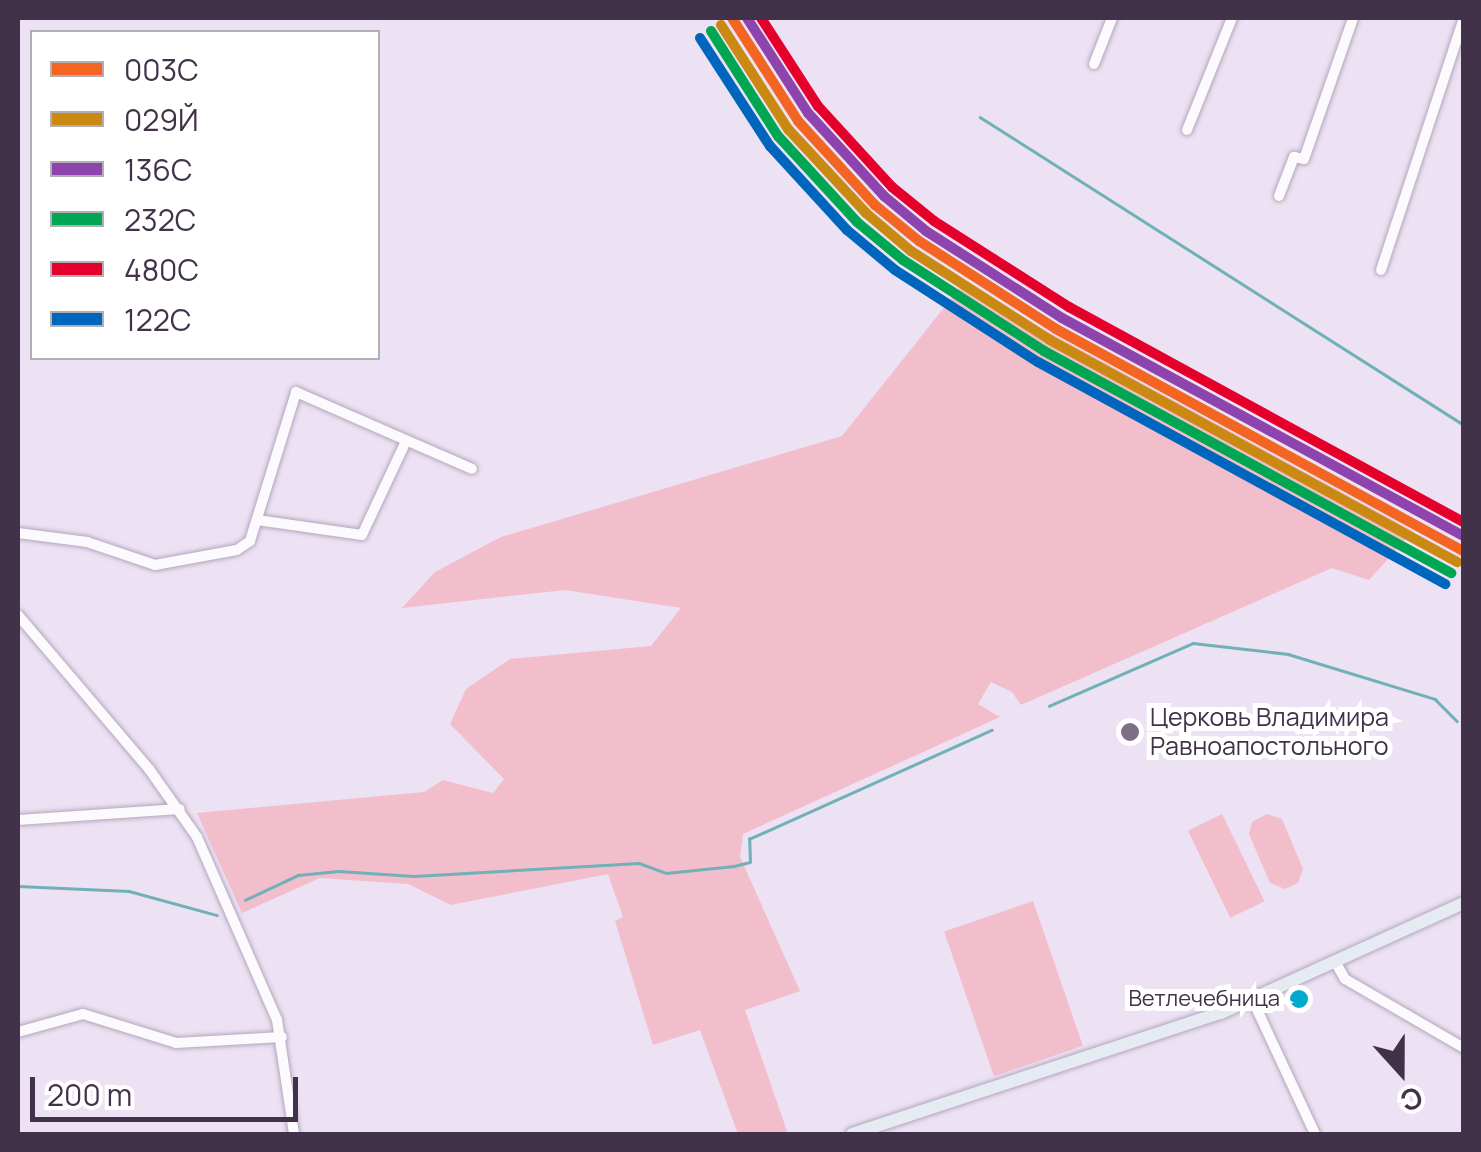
<!DOCTYPE html>
<html>
<head>
<meta charset="utf-8">
<style>
  body { margin:0 }
  #map { position:relative; width:1481px; height:1152px; overflow:hidden; background:#ede1f4; font-family:Manrope,sans-serif }
  div>[style] { position:absolute }
  .green>* { inset:0; background:#f2becb; transform-origin:0 0 }
  .stream>* { height:2.5px; margin:-1.25px; padding:0 1.25px; transform-origin:1.25px; border-radius:1.25px; background:#6fb1b6 }
  .roads { filter:drop-shadow(0 0 2px #b3a7ba) drop-shadow(0 0 2px #b3a7ba) }
  .minor>* { height:10px; margin:-5px; padding:0 5px; transform-origin:5px; border-radius:5px; background:#fcfafd }
  .major>* { height:12px; margin:-6px; padding:0 6px; transform-origin:6px; border-radius:6px; background:#e6eaf2 }
  .rail-1>* { height:10px; margin:-5px; padding:0 5px; transform-origin:5px; border-radius:5px; background:#f26522 }
  .rail-2>* { height:10px; margin:-5px; padding:0 5px; transform-origin:5px; border-radius:5px; background:#ca8912 }
  .rail-3>* { height:10px; margin:-5px; padding:0 5px; transform-origin:5px; border-radius:5px; background:#8e44ad }
  .rail-4>* { height:10px; margin:-5px; padding:0 5px; transform-origin:5px; border-radius:5px; background:#00a651 }
  .rail-5>* { height:10px; margin:-5px; padding:0 5px; transform-origin:5px; border-radius:5px; background:#e4002b }
  .rail-6>* { height:10px; margin:-5px; padding:0 5px; transform-origin:5px; border-radius:5px; background:#0065bd }
  .dots>* { width:28px; height:28px; translate:-50% -50%; box-sizing:border-box; border:5px solid #fff; border-radius:50% }
  span { translate:-50% -50%; white-space:nowrap; text-align:center; line-height:1.15; -webkit-text-stroke:10px #fff; paint-order:stroke }
  .bus-label { font-size:22px; color:#413249 }
  .right { translate:-100% -50%; text-align:right }
  .poi-label { font-size:25px; color:#413249 }
  .left { translate:0 -50%; text-align:left }
  .frame { position:absolute; inset:0; border:20px solid #413249; pointer-events:none }
  .legend { position:absolute; left:30px; top:30px; width:350px; height:330px; box-sizing:border-box; background:#fff; border:2px solid #b3adb6; margin:0; padding:12px 18px; list-style:none; font-size:30px; color:#413249 }
  .legend li { display:flex; align-items:center; gap:20px; height:50px }
  .legend b { width:50px; border:2px solid #b3adb6 }
  .north { position:absolute; left:1351px; top:1022px; width:100px; height:100px; -webkit-text-stroke:8px #fff; paint-order:stroke; rotate:159deg; font-size:28px; font-weight:700; line-height:40px; text-align:center; color:#413249 }
  .north::after { content:''; display:block; margin:auto; width:35px; height:45px; background:#413249; clip-path:polygon(50% 0,100% 100%,50% 72%,0 100%) }
  .scale { position:absolute; left:30px; top:1077px; width:268px; height:45px; box-sizing:border-box; border:5px solid #413249; border-top:0; padding-left:12px; font-size:30px; line-height:35px; white-space:nowrap; color:#413249; -webkit-text-stroke:8px #fff; paint-order:stroke }
</style>
</head>
<body>
<div id="map">
  <div class="green">
    <i style="clip-path:polygon(962px 285px,1413px 531px,1369px 580px,1332px 568px,1021px 705px,1012px 692px,991px 682px,978px 704px,1000px 717px,743px 834px,740px 857px,800px 991px,745px 1010px,788px 1134px,738px 1134px,700px 1030px,653px 1045px,615px 921px,623px 917px,608px 874px,451px 905px,408px 884px,320px 878px,242px 913px,197px 813px,424px 792px,443px 780px,493px 793px,504px 779px,450px 724px,466px 689px,510px 659px,651px 646px,681px 608px,565px 590px,402px 608px,435px 572px,501px 537px,842px 436px)"></i>
    <i style="left:1222px;top:814px;width:97px;height:38px;rotate:64deg"></i>
    <i style="clip-path:polygon(1267px 814px,1282px 819px,1303px 869px,1298px 883px,1285px 889px,1270px 883px,1249px 834px,1252px 822px)"></i>
    <i style="left:1033px;top:901px;width:153px;height:94px;rotate:71deg"></i>
  </div>
  <div class="stream">
    <i style="left:980px;top:117px;width:574px;rotate:32.47deg"></i>
    <i style="left:1049px;top:706px;width:157px;rotate:-23.6deg"></i>
    <i style="left:1193px;top:643px;width:96px;rotate:6.6deg"></i>
    <i style="left:1288px;top:654px;width:154px;rotate:17deg"></i>
    <i style="left:1435px;top:699px;width:31px;rotate:45deg"></i>
    <i style="left:18px;top:886px;width:111px;rotate:2.6deg"></i>
    <i style="left:129px;top:891px;width:91px;rotate:15.3deg"></i>
    <i style="left:245px;top:900px;width:59px;rotate:-25.3deg"></i>
    <i style="left:298px;top:875px;width:40px;rotate:-5.7deg"></i>
    <i style="left:338px;top:871px;width:76px;rotate:3.8deg"></i>
    <i style="left:414px;top:876px;width:225px;rotate:-3.3deg"></i>
    <i style="left:639px;top:863px;width:29px;rotate:20deg"></i>
    <i style="left:666px;top:873px;width:68px;rotate:-5.9deg"></i>
    <i style="left:734px;top:866px;width:16px;rotate:-14deg"></i>
    <i style="left:750px;top:862px;width:23px;rotate:-92deg"></i>
    <i style="left:749px;top:839px;width:266px;rotate:-24.2deg"></i>
  </div>
  <div class="roads">
    <div class="minor">
      <i style="left:1094px;top:64px;width:49px;rotate:-68.6deg"></i>
      <i style="left:1187px;top:130px;width:121px;rotate:-68.1deg"></i>
      <i style="left:1279px;top:196px;width:42px;rotate:-69deg"></i>
      <i style="left:1294px;top:157px;width:10px;rotate:11deg"></i>
      <i style="left:1304px;top:159px;width:149px;rotate:-70.8deg"></i>
      <i style="left:1381px;top:270px;width:265px;rotate:-71.8deg"></i>
      <i style="left:257px;top:520px;width:106px;rotate:8.1deg"></i>
      <i style="left:362px;top:535px;width:104px;rotate:-64.9deg"></i>
      <i style="left:18px;top:533px;width:70px;rotate:7.4deg"></i>
      <i style="left:87px;top:542px;width:72px;rotate:18.7deg"></i>
      <i style="left:155px;top:565px;width:83px;rotate:-10.4deg"></i>
      <i style="left:237px;top:550px;width:16px;rotate:-35deg"></i>
      <i style="left:250px;top:541px;width:156px;rotate:-72.8deg"></i>
      <i style="left:296px;top:392px;width:192px;rotate:23.6deg"></i>
      <i style="left:18px;top:615px;width:202px;rotate:49.6deg"></i>
      <i style="left:149px;top:769px;width:83px;rotate:54.8deg"></i>
      <i style="left:197px;top:837px;width:200px;rotate:66.4deg"></i>
      <i style="left:277px;top:1020px;width:115px;rotate:81.5deg"></i>
      <i style="left:18px;top:820px;width:162px;rotate:-3.9deg"></i>
      <i style="left:1336px;top:963px;width:18px;rotate:61deg"></i>
      <i style="left:1345px;top:979px;width:138px;rotate:30.1deg"></i>
      <i style="left:1253px;top:1001px;width:147px;rotate:65deg"></i>
      <i style="left:18px;top:1032px;width:67px;rotate:-15.5deg"></i>
      <i style="left:83px;top:1014px;width:97px;rotate:17.3deg"></i>
      <i style="left:176px;top:1043px;width:106px;rotate:-3.2deg"></i>
    </div>
    <div class="major">
      <i style="left:852px;top:1134px;width:388px;rotate:-18.2deg"></i>
      <i style="left:1221px;top:1013px;width:267px;rotate:-24.4deg"></i>
    </div>
  </div>
  <div class="rail-1">
    <i style="left:732px;top:18px;width:122px;rotate:57.3deg"></i>
    <i style="left:798px;top:121px;width:114px;rotate:47.5deg"></i>
    <i style="left:875px;top:205px;width:57px;rotate:39.3deg"></i>
    <i style="left:919px;top:241px;width:163px;rotate:32.7deg"></i>
    <i style="left:1056px;top:329px;width:464px;rotate:28.6deg"></i>
  </div>
  <div class="rail-2">
    <i style="left:721px;top:25px;width:124px;rotate:57.2deg"></i>
    <i style="left:788px;top:129px;width:115px;rotate:47.1deg"></i>
    <i style="left:866px;top:213px;width:59px;rotate:40.2deg"></i>
    <i style="left:911px;top:251px;width:165px;rotate:32.6deg"></i>
    <i style="left:1050px;top:340px;width:464px;rotate:28.6deg"></i>
  </div>
  <div class="rail-3">
    <i style="left:747px;top:18px;width:113px;rotate:57.3deg"></i>
    <i style="left:808px;top:113px;width:113px;rotate:47.5deg"></i>
    <i style="left:884px;top:196px;width:55px;rotate:39.8deg"></i>
    <i style="left:926px;top:231px;width:161px;rotate:32.6deg"></i>
    <i style="left:1062px;top:318px;width:457px;rotate:28.5deg"></i>
  </div>
  <div class="rail-4">
    <i style="left:711px;top:31px;width:125px;rotate:57.5deg"></i>
    <i style="left:778px;top:136px;width:117px;rotate:47.4deg"></i>
    <i style="left:857px;top:222px;width:60px;rotate:39.6deg"></i>
    <i style="left:903px;top:260px;width:168px;rotate:32.8deg"></i>
    <i style="left:1044px;top:351px;width:464px;rotate:28.6deg"></i>
  </div>
  <div class="rail-5">
    <i style="left:761px;top:18px;width:105px;rotate:57.1deg"></i>
    <i style="left:818px;top:106px;width:110px;rotate:47.6deg"></i>
    <i style="left:892px;top:187px;width:54px;rotate:39deg"></i>
    <i style="left:934px;top:221px;width:160px;rotate:32.5deg"></i>
    <i style="left:1069px;top:307px;width:450px;rotate:28.6deg"></i>
  </div>
  <div class="rail-6">
    <i style="left:700px;top:38px;width:129px;rotate:57.1deg"></i>
    <i style="left:770px;top:146px;width:114px;rotate:47.5deg"></i>
    <i style="left:847px;top:230px;width:62px;rotate:39.8deg"></i>
    <i style="left:895px;top:270px;width:170px;rotate:32.8deg"></i>
    <i style="left:1038px;top:362px;width:464px;rotate:28.6deg"></i>
  </div>
  <div class="dots">
    <i style="left:1130px;top:732px;background:#7d6f85"></i>
    <i style="left:1299px;top:999px;background:#00a9ce"></i>
  </div>
  <div class="bus-label">
    <span class="right" style="left:1280px;top:999px">Ветлечебница</span>
  </div>
  <div class="poi-label">
    <span class="left" style="left:1150px;top:732px">Церковь Владимира<br>Равноапостольного</span>
  </div>
  <div class="frame"></div>
  <ul class="legend">
  <li><b style="height:12px;background:#f26522"></b>003С</li>
  <li><b style="height:12px;background:#ca8912"></b>029Й</li>
  <li><b style="height:12px;background:#8e44ad"></b>136С</li>
  <li><b style="height:12px;background:#00a651"></b>232C</li>
  <li><b style="height:12px;background:#e4002b"></b>480С</li>
  <li><b style="height:12px;background:#0065bd"></b>122С</li>
  </ul>
  <div class="north">С</div>
  <div class="scale">200 m</div>
</div>
</body>
</html>
